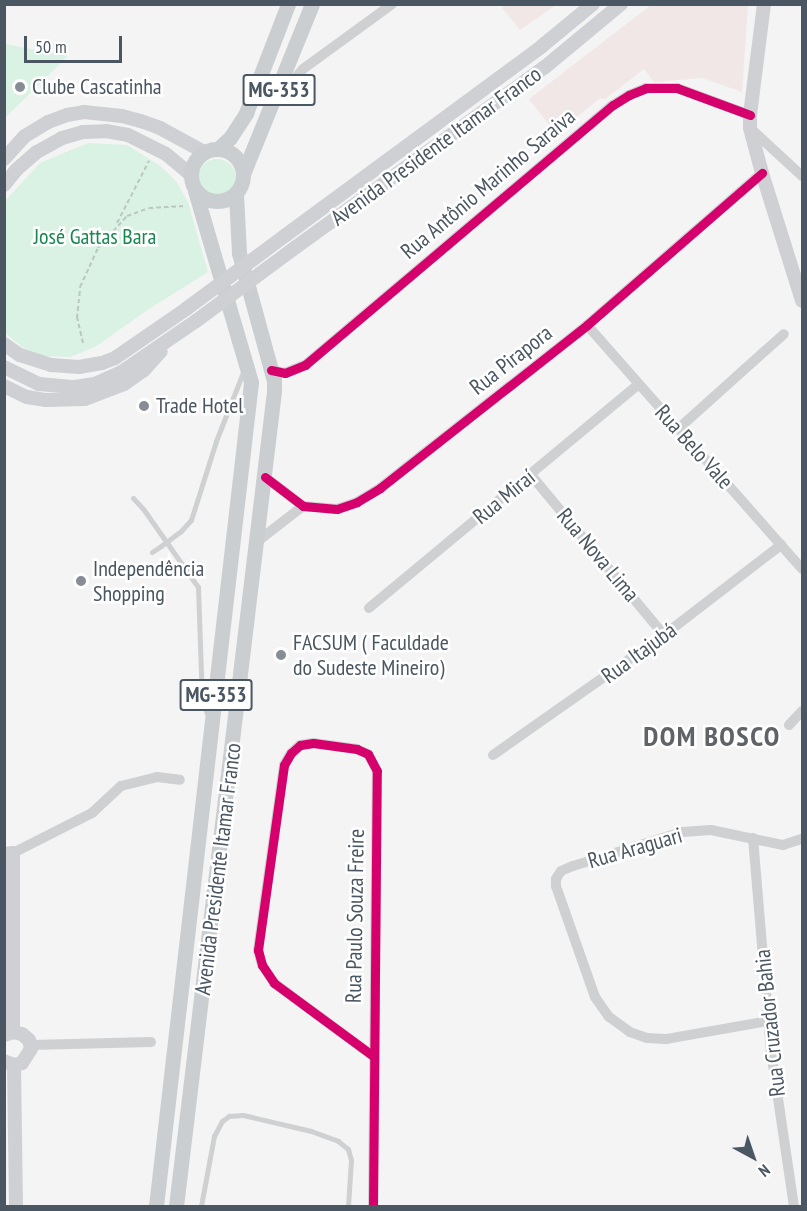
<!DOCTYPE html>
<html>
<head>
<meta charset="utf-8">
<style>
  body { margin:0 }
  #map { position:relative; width:807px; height:1211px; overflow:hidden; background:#f4f4f4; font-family:"PT Sans Narrow",sans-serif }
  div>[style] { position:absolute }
  .medical>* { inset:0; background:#f1e7e6 }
  .green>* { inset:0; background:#d9f2e3 }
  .round { border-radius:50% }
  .path>* { height:2px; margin-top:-1px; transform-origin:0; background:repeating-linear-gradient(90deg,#bcc7c4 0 4.5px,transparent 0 7.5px) }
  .lane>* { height:5px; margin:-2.5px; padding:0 2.5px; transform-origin:2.5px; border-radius:2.5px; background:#ced0d2 }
  .street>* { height:10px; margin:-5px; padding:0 5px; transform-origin:5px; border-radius:5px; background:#ced0d2 }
  .secondary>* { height:14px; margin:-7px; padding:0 7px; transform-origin:7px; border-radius:7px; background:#ced0d4 }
  .primary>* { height:15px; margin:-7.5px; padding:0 7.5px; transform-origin:7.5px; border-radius:7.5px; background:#caced1 }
  .primary>.ring { margin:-7.5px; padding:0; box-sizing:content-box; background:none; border:15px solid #caced1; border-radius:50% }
  .lane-bridge>* { height:5px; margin:-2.5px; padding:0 2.5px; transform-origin:2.5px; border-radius:2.5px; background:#ced0d2 }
  .secondary-bridge>* { height:14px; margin:-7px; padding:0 7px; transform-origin:7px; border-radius:7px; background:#ced0d4 }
  .cycleway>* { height:9px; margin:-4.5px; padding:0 4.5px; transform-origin:4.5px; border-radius:4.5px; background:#d6006c }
  .dots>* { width:16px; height:16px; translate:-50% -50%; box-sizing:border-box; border:3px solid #fff; border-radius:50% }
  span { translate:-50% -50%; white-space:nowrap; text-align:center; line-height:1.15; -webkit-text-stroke:5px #fff; paint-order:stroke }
  .shield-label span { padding:2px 4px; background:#fff; border:2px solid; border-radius:4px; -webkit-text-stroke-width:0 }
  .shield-label { font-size:21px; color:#4a5661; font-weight:700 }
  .poi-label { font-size:22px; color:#4a5661 }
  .left { translate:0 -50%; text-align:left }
  .street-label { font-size:22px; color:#4a5661 }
  .park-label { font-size:22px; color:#17864f }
  .district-label { font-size:28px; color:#5f6368; font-weight:700; letter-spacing:1.5px }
  .frame { position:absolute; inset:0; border:6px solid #4a5661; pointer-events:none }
  .north { position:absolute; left:723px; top:1127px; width:60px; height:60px; -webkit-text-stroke:4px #fff; paint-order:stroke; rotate:140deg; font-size:16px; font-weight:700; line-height:24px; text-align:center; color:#4a5661 }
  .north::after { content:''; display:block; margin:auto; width:21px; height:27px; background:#4a5661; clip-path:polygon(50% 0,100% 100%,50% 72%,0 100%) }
  .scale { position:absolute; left:24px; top:36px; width:98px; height:27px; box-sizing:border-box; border:3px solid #4a5661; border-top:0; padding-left:8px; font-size:18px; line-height:21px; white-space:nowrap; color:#4a5661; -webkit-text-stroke:4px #fff; paint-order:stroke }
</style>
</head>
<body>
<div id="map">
  <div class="medical">
    <i style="clip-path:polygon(504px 5px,504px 4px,556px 5px,520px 30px,502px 8px)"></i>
    <i style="clip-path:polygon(651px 5px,748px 5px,742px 92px,702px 78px,654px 82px,644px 69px,605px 99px,600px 98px,556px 134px,529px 99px)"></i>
  </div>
  <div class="green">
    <i style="clip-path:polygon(5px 44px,68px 56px,5px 118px,4px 44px)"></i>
    <i style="clip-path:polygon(88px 143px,127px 145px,159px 165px,176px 181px,188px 202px,208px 272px,149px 309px,95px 347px,70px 357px,42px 356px,22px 347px,5px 333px,5px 201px,40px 163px)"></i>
    <i class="round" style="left:198px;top:159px;width:38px;height:38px"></i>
  </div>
  <div class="path">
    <i style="left:117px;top:223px;width:70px;rotate:-62.7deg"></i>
    <i style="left:83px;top:343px;width:26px;rotate:-103deg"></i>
    <i style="left:77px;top:318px;width:31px;rotate:-84deg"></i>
    <i style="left:80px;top:287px;width:43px;rotate:-65.2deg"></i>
    <i style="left:98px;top:248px;width:43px;rotate:-47.8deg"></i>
    <i style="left:127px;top:216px;width:23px;rotate:-20deg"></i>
    <i style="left:149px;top:208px;width:36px;rotate:-3deg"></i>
  </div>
  <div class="lane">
    <i style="left:133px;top:498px;width:16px;rotate:47deg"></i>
    <i style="left:144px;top:510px;width:94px;rotate:55deg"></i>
    <i style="left:198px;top:587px;width:114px;rotate:88deg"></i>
    <i style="left:202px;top:701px;width:16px;rotate:68deg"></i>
    <i style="left:181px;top:531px;width:15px;rotate:-48deg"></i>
    <i style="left:191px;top:520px;width:83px;rotate:-72.4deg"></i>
    <i style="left:216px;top:441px;width:76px;rotate:-68.5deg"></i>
    <i style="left:152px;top:552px;width:11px;rotate:-34deg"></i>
    <i style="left:201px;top:1206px;width:71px;rotate:-79.5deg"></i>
    <i style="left:214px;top:1136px;width:17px;rotate:-62deg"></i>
    <i style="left:222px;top:1121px;width:9px;rotate:-36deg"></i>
    <i style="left:229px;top:1116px;width:14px;rotate:-4deg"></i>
    <i style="left:243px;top:1115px;width:70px;rotate:13.2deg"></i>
    <i style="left:311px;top:1131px;width:29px;rotate:20deg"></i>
    <i style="left:338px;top:1141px;width:13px;rotate:39deg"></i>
    <i style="left:348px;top:1149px;width:11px;rotate:75deg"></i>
    <i style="left:351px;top:1160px;width:46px;rotate:93.7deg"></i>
  </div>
  <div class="street">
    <i style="left:277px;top:100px;width:40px;rotate:-50deg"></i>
    <i style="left:303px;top:69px;width:110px;rotate:-36.1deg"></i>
    <i style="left:750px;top:128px;width:71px;rotate:42.7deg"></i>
    <i style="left:587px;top:325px;width:325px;rotate:48.6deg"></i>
    <i style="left:271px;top:370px;width:14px;rotate:12deg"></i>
    <i style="left:285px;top:373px;width:22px;rotate:-22deg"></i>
    <i style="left:305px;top:365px;width:403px;rotate:-40.2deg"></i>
    <i style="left:613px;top:105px;width:19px;rotate:-32deg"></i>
    <i style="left:629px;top:95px;width:18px;rotate:-22deg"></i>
    <i style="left:646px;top:88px;width:31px"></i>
    <i style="left:677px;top:88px;width:78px;rotate:20.3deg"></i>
    <i style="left:678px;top:429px;width:142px;rotate:-41.9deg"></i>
    <i style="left:531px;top:475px;width:208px;rotate:50.3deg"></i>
    <i style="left:265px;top:477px;width:48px;rotate:37.3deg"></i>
    <i style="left:303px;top:506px;width:34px;rotate:5deg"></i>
    <i style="left:337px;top:509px;width:21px;rotate:-19deg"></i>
    <i style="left:357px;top:502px;width:27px;rotate:-31deg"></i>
    <i style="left:380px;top:488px;width:263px;rotate:-38.2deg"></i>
    <i style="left:587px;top:325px;width:232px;rotate:-41deg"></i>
    <i style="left:258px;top:541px;width:57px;rotate:-37.9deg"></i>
    <i style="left:369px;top:608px;width:349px;rotate:-39.7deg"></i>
    <i style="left:789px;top:725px;width:19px;rotate:-47deg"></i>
    <i style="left:493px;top:755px;width:209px;rotate:-35.1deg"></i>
    <i style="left:664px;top:635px;width:148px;rotate:-37.6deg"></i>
    <i style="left:753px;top:838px;width:214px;rotate:85.2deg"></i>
    <i style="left:771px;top:1051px;width:157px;rotate:81.6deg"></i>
    <i style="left:13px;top:853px;width:89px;rotate:-26.9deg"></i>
    <i style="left:92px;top:813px;width:40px;rotate:-43deg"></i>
    <i style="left:121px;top:786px;width:37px;rotate:-14deg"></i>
    <i style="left:157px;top:777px;width:23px;rotate:7deg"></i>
    <i style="left:768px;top:1021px;width:104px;rotate:170deg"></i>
    <i style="left:666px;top:1039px;width:19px;rotate:-177deg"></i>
    <i style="left:647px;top:1038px;width:18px;rotate:-161deg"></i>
    <i style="left:630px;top:1032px;width:26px;rotate:-144deg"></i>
    <i style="left:609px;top:1017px;width:24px;rotate:-125deg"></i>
    <i style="left:595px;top:997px;width:118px;rotate:-109.4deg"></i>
    <i style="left:556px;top:886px;width:7px;rotate:-90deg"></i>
    <i style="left:556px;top:879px;width:9px;rotate:-58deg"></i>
    <i style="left:561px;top:871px;width:13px;rotate:-23deg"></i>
    <i style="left:573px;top:866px;width:114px;rotate:-17.3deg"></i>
    <i style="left:682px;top:832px;width:29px;rotate:-4deg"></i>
    <i style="left:711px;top:830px;width:74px;rotate:11.8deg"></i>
    <i style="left:783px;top:845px;width:20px;rotate:-18deg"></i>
    <i style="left:30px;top:1045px;width:121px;rotate:-1.4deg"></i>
    <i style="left:373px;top:1206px;width:435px;rotate:-89.5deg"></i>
    <i style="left:377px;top:771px;width:19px;rotate:-118deg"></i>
    <i style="left:368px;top:754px;width:12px;rotate:-156deg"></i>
    <i style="left:357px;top:749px;width:44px;rotate:-172.2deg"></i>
    <i style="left:313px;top:743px;width:13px;rotate:171deg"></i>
    <i style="left:300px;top:745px;width:12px;rotate:138deg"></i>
    <i style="left:291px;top:753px;width:14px;rotate:120deg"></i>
    <i style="left:284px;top:765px;width:187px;rotate:98deg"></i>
    <i style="left:258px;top:950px;width:16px;rotate:75deg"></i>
    <i style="left:262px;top:965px;width:22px;rotate:56deg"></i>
    <i style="left:274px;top:983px;width:123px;rotate:36.4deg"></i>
  </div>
  <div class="secondary">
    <i style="left:764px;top:4px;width:112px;rotate:97.2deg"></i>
    <i style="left:750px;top:115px;width:13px;rotate:90deg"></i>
    <i style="left:750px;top:128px;width:47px;rotate:75.1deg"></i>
    <i style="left:762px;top:173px;width:134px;rotate:72.6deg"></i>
    <i style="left:4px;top:159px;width:31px;rotate:-48deg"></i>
    <i style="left:25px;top:136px;width:27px;rotate:-31deg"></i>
    <i style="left:48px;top:122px;width:20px;rotate:-20deg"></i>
    <i style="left:67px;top:115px;width:17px;rotate:-10deg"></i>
    <i style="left:84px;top:112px;width:38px;rotate:6deg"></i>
    <i style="left:122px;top:116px;width:20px;rotate:15deg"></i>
    <i style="left:141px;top:121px;width:20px;rotate:20deg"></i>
    <i style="left:160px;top:128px;width:50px;rotate:28.6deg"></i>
    <i style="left:4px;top:185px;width:19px;rotate:-51deg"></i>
    <i style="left:16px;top:170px;width:28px;rotate:-41deg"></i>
    <i style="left:37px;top:152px;width:29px;rotate:-29deg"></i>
    <i style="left:62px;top:138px;width:22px;rotate:-16deg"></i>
    <i style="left:83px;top:132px;width:23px;rotate:-2deg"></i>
    <i style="left:106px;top:131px;width:22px;rotate:10deg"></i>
    <i style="left:128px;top:135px;width:42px;rotate:26.6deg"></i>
    <i style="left:166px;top:154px;width:33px;rotate:40deg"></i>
    <i style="left:286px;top:235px;width:318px;rotate:-36.4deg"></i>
    <i style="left:542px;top:46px;width:66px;rotate:-39.5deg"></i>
    <i style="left:296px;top:247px;width:307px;rotate:-35.9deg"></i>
    <i style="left:545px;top:67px;width:99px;rotate:-39.7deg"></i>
    <i style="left:4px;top:344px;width:19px;rotate:35deg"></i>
    <i style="left:20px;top:355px;width:33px;rotate:18deg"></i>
    <i style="left:51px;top:365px;width:28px;rotate:4deg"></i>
    <i style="left:79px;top:367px;width:23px;rotate:-10deg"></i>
    <i style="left:102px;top:363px;width:14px;rotate:-21deg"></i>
    <i style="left:115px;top:358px;width:86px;rotate:-34.6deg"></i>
    <i style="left:4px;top:367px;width:39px;rotate:26deg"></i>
    <i style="left:39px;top:384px;width:36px;rotate:5deg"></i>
    <i style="left:75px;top:387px;width:20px;rotate:-9deg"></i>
    <i style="left:95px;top:384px;width:27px;rotate:-24deg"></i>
    <i style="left:120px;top:373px;width:92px;rotate:-34.4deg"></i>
    <i style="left:4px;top:386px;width:25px;rotate:26deg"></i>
    <i style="left:27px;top:397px;width:18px;rotate:9deg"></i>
    <i style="left:45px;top:400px;width:40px;rotate:-1.4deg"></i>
    <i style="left:85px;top:399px;width:42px;rotate:-21deg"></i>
    <i style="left:124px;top:384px;width:24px;rotate:-35deg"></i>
    <i style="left:144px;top:370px;width:25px;rotate:-48deg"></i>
    <i style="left:4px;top:854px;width:9px;rotate:-6deg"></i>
    <i style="left:13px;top:853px;width:179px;rotate:90deg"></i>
    <i style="left:4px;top:1035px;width:9px;rotate:-18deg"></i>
    <i style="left:13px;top:1032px;width:9px;rotate:13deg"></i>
    <i style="left:22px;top:1034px;width:9px;rotate:41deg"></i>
    <i style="left:29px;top:1040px;width:9px;rotate:77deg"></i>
    <i style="left:31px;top:1049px;width:17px;rotate:123deg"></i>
    <i style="left:22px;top:1063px;width:8px;rotate:166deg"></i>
    <i style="left:14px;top:1065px;width:11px;rotate:-158deg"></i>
    <i style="left:14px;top:1065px;width:141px;rotate:89.2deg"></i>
  </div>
  <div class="primary">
    <i class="ring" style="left:191px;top:149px;width:37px;height:37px"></i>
    <i style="left:218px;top:149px;width:16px;rotate:-43deg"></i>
    <i style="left:230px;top:138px;width:30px;rotate:-57deg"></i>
    <i style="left:246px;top:113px;width:117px;rotate:-68.9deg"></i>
    <i style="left:243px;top:174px;width:183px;rotate:-67.9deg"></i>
    <i style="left:156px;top:1206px;width:829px;rotate:-83.42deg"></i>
    <i style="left:251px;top:382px;width:200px;rotate:-106.3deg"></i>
    <i style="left:176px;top:1206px;width:821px;rotate:-83.14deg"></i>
    <i style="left:274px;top:391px;width:10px;rotate:-90deg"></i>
    <i style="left:274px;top:381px;width:133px;rotate:-105.3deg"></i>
    <i style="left:239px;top:253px;width:60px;rotate:-92.9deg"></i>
  </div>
  <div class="lane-bridge">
    <i style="left:161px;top:546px;width:25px;rotate:-37deg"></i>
  </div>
  <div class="secondary-bridge">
    <i style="left:186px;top:309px;width:124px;rotate:-36.5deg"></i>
    <i style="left:196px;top:321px;width:124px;rotate:-36.5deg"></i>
  </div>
  <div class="cycleway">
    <i style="left:271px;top:370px;width:14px;rotate:12deg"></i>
    <i style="left:285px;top:373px;width:22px;rotate:-22deg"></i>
    <i style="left:305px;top:365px;width:403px;rotate:-40.2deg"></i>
    <i style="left:613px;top:105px;width:19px;rotate:-32deg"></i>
    <i style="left:629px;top:95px;width:18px;rotate:-22deg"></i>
    <i style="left:646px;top:88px;width:31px"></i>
    <i style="left:677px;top:88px;width:78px;rotate:20.3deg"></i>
    <i style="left:265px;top:477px;width:48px;rotate:37.3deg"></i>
    <i style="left:303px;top:506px;width:34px;rotate:5deg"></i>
    <i style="left:337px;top:509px;width:21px;rotate:-19deg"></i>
    <i style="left:357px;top:502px;width:27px;rotate:-31deg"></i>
    <i style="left:380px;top:488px;width:263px;rotate:-38.2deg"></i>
    <i style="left:587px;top:325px;width:232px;rotate:-41deg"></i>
    <i style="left:373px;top:1206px;width:435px;rotate:-89.5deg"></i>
    <i style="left:377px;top:771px;width:19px;rotate:-118deg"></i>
    <i style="left:368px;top:754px;width:12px;rotate:-156deg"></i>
    <i style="left:357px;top:749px;width:44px;rotate:-172.2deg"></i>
    <i style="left:313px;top:743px;width:13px;rotate:171deg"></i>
    <i style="left:300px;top:745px;width:12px;rotate:138deg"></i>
    <i style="left:291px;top:753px;width:14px;rotate:120deg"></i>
    <i style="left:284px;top:765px;width:187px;rotate:98deg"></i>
    <i style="left:258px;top:950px;width:16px;rotate:75deg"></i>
    <i style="left:262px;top:965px;width:22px;rotate:56deg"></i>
    <i style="left:274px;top:983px;width:123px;rotate:36.4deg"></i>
  </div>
  <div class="dots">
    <i style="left:20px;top:87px;background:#868d94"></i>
    <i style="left:144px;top:406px;background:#868d94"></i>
    <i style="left:81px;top:581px;background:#868d94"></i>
    <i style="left:281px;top:655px;background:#868d94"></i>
  </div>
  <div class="shield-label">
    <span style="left:279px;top:90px">MG-353</span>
    <span style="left:216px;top:695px">MG-353</span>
  </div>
  <div class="poi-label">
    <span class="left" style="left:32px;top:87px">Clube Cascatinha</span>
    <span class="left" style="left:156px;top:406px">Trade Hotel</span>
    <span class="left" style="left:93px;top:581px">Independência<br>Shopping</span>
    <span class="left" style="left:293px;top:655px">FACSUM ( Faculdade<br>do Sudeste Mineiro)</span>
  </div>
  <div class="street-label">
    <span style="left:436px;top:146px;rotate:-36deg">Avenida Presidente Itamar Franco</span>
    <span style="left:488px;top:184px;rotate:-40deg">Rua Antônio Marinho Saraiva</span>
    <span style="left:511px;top:360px;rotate:-38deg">Rua Pirapora</span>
    <span style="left:694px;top:447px;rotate:48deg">Rua Belo Vale</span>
    <span style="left:504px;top:497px;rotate:-39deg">Rua Miraí</span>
    <span style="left:598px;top:555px;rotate:50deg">Rua Nova Lima</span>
    <span style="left:639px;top:653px;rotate:-36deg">Rua Itajubá</span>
    <span style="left:635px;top:848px;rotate:-16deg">Rua Araguari</span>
    <span style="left:218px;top:869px;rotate:-83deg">Avenida Presidente Itamar Franco</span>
    <span style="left:355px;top:916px;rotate:-89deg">Rua Paulo Souza Freire</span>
    <span style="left:770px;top:1023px;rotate:-96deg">Rua Cruzador Bahia</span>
  </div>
  <div class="park-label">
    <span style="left:95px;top:237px">José Gattas Bara</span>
  </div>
  <div class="district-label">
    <span style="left:712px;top:736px">DOM BOSCO</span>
  </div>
  <div class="frame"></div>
  <div class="north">N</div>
  <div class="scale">50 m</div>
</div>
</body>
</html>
